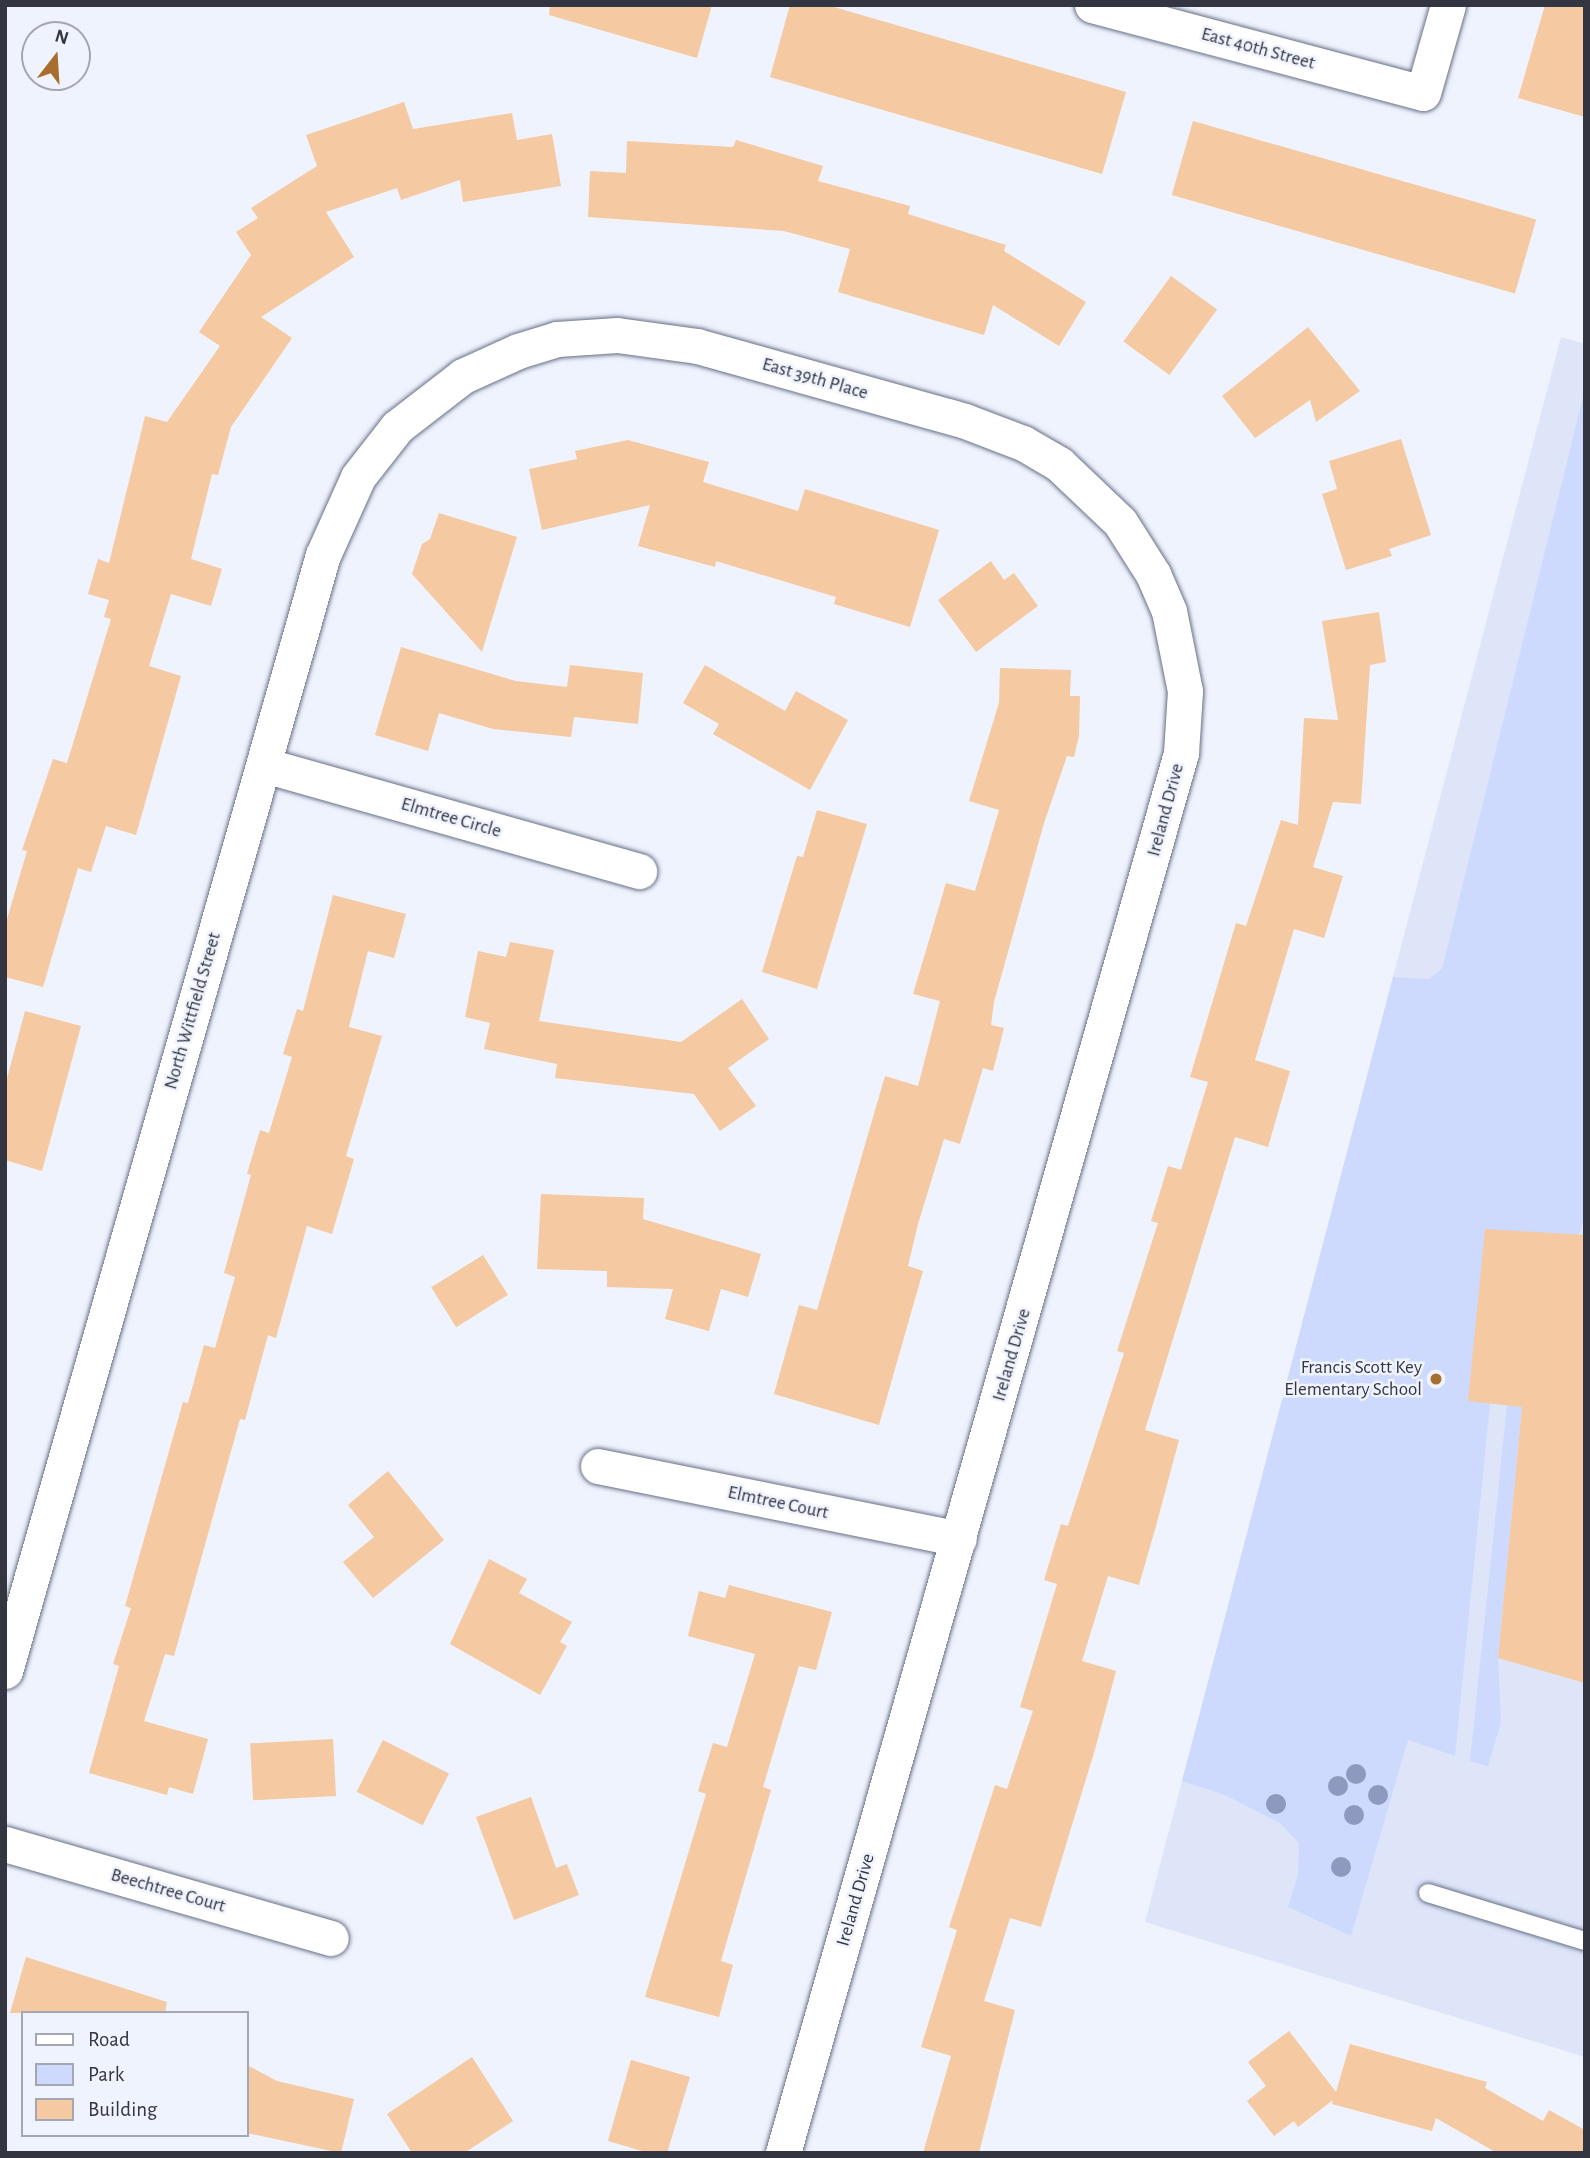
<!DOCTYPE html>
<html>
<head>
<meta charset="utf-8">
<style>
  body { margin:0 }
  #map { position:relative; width:1590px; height:2158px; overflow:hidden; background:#eff3fd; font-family:"Alegreya Sans",sans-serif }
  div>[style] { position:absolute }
  .built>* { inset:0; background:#dee5f9 }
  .green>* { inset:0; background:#cddafd }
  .building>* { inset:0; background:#f5c9a1; transform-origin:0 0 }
  .roads { filter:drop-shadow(0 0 2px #687087) drop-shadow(0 0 2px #687087) }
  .lane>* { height:18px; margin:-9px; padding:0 9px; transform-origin:9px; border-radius:9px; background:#fff }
  .street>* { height:35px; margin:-17.5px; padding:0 17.5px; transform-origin:17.5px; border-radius:17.5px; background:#fff }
  .trees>* { width:20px; height:20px; margin:-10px; border-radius:50%; background:#8e99bf }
  .dots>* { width:19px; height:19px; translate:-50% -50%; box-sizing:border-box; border:4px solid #eff3fd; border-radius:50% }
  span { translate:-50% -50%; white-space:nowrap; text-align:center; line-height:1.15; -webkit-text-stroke:5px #eff3fd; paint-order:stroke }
  .street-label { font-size:19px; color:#333641 }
  .poi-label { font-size:19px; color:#333641 }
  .right { translate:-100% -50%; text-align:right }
  .frame { position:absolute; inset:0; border:7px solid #333641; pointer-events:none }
  .legend { position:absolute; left:21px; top:2011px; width:228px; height:126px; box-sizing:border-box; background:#eff3fd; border:2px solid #a4a7b2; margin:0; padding:9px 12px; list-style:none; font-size:21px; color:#333641 }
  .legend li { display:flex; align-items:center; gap:14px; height:35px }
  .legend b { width:35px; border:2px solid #a4a7b2 }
  .north { position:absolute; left:21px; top:21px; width:70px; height:70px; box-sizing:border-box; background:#eff3fd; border:2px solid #a4a7b2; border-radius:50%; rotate:17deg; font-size:19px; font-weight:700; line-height:28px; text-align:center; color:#333641 }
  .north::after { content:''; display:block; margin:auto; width:24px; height:32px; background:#a86e2e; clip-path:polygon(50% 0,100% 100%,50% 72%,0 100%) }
</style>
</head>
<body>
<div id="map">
  <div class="built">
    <i style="clip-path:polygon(1561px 337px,1585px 344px,1585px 2057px,1145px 1922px)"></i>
  </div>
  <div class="green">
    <i style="clip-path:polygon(1585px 389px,1585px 1215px,1579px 1235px,1468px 1401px,1490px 1403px,1455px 1756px,1408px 1740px,1351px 1936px,1288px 1907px,1298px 1874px,1299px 1843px,1280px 1823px,1225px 1795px,1182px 1781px,1393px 977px,1429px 979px,1442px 969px)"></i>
    <i style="clip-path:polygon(1507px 1405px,1522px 1406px,1498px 1658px,1501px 1722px,1488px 1766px,1470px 1761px)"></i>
  </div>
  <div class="building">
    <i style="clip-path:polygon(550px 5px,712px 5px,697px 58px,549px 15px)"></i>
    <i style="clip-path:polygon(790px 5px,827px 5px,1126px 92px,1102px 174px,770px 77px)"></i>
    <i style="clip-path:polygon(1545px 5px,1585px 5px,1585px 117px,1518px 98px)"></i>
    <i style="clip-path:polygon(404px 102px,413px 129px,512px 113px,517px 140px,552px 134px,561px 186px,463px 202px,460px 180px,401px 200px,397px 188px,326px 212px,354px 257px,261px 317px,292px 338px,231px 427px,218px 475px,212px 474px,191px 559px,222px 569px,211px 606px,171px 594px,149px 666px,181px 676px,136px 835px,106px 826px,91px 872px,78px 868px,43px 987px,5px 977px,5px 926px,27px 851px,22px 850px,53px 759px,67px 763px,111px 619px,104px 617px,109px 600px,88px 594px,98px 559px,109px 563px,145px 416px,167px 422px,220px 346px,199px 332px,251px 255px,236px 232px,258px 218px,251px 208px,317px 166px,306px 135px)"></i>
    <i style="left:1193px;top:121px;width:357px;height:77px;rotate:16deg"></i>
    <i style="clip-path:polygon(736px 140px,823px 166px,818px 181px,910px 206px,908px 214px,1006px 245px,1004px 251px,1086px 302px,1059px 346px,993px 305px,984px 335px,838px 292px,850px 249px,784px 231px,588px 217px,590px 171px,626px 173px,627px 141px,733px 147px)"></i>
    <i style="left:1171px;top:276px;width:57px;height:81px;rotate:36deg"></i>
    <i style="clip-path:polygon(1308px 327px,1360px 391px,1316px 422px,1310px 400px,1255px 438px,1222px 396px)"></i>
    <i style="clip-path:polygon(1401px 439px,1431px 535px,1389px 549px,1392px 556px,1346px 570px,1322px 494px,1337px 489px,1329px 461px)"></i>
    <i style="clip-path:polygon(628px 440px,709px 462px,703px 482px,798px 511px,805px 489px,939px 530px,910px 627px,834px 604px,836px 597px,716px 561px,715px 567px,638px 546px,650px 505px,542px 530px,529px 469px,577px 459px,575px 451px)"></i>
    <i style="clip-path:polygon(439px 513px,517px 537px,482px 652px,412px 574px,422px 544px,430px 539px)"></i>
    <i style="clip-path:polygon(991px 561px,1004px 580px,1014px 573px,1038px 606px,976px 652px,938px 600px)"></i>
    <i style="clip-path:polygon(1379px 612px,1386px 662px,1370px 665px,1361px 804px,1333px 802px,1313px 867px,1343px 876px,1324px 938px,1294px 929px,1255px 1060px,1290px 1071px,1268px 1147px,1235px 1137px,1145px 1430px,1179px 1440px,1156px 1526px,1139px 1585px,1108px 1576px,1082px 1661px,1116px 1671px,1096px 1746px,1041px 1927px,1010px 1918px,984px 2001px,1015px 2010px,979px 2153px,923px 2153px,951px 2056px,921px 2047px,957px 1930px,949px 1927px,995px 1785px,1007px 1789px,1033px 1711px,1020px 1707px,1057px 1584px,1044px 1580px,1061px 1524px,1068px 1526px,1124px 1353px,1117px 1351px,1158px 1223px,1151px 1221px,1168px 1166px,1181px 1170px,1208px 1082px,1190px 1077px,1236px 923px,1246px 926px,1281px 820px,1298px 825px,1304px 718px,1338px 720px,1322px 621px)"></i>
    <i style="clip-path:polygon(401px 647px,516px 681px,567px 687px,570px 665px,643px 673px,638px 724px,574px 717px,571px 737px,493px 729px,439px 713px,428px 751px,375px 735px)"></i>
    <i style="clip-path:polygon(705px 665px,785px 711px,796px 691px,848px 720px,810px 790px,713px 734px,719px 724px,683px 703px)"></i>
    <i style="clip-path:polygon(1000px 668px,1071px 670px,1070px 696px,1080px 696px,1079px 736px,1074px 757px,1067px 756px,1044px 823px,994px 1002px,991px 1025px,1004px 1028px,993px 1071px,983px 1068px,960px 1144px,944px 1139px,918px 1224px,908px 1266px,923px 1271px,879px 1425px,774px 1394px,799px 1305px,817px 1310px,885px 1076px,918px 1086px,940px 1001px,913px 994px,946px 883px,975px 891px,999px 810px,969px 801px,999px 703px)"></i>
    <i style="clip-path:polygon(817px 810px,867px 824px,817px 989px,762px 972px,797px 856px,803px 857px)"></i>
    <i style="clip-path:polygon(333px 895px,406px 914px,394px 958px,368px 951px,349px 1027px,382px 1036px,346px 1156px,354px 1159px,332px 1234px,307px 1226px,276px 1338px,268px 1335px,245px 1420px,240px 1419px,174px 1656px,165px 1654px,144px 1721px,208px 1739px,193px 1794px,169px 1787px,167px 1795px,89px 1773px,119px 1666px,113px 1664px,131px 1608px,125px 1606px,183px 1402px,188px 1403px,204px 1345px,215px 1348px,235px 1277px,224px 1273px,251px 1175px,247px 1174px,260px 1130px,269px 1133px,292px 1057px,283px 1054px,297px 1009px,303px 1011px)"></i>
    <i style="clip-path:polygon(510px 942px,554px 950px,539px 1021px,681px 1042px,742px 999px,769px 1039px,728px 1068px,756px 1106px,720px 1131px,694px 1094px,555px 1078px,557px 1064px,484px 1049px,490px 1023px,465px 1017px,478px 951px,506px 957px)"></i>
    <i style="clip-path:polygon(25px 1011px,81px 1026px,42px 1171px,5px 1160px,5px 1086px)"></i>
    <i style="clip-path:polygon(541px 1194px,644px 1198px,643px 1219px,761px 1254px,748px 1297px,721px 1289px,709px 1331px,665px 1319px,673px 1289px,607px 1287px,607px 1271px,537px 1269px)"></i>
    <i style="clip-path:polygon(1485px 1229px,1585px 1235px,1585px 1683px,1498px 1658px,1522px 1407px,1468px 1401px)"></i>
    <i style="left:483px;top:1255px;width:47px;height:61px;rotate:58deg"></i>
    <i style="clip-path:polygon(388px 1471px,444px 1540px,373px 1598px,343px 1562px,374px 1537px,348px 1505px)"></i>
    <i style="clip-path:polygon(489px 1559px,527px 1579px,519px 1593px,572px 1622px,560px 1642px,567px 1646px,540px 1695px,450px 1644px)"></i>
    <i style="clip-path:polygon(729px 1585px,832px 1612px,816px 1670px,799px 1666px,763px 1787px,771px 1790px,721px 1961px,733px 1965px,719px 2017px,645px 1997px,706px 1794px,698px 1791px,713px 1743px,727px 1747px,755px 1654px,688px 1636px,699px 1591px,725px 1598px)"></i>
    <i style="left:333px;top:1739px;width:57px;height:83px;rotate:87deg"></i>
    <i style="left:383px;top:1740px;width:74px;height:58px;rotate:27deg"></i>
    <i style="clip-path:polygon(531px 1797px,556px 1868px,567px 1864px,579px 1895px,514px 1920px,476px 1817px)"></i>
    <i style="clip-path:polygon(26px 1957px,167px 2002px,165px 2013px,10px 2013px)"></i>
    <i style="clip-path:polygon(1289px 2031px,1336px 2092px,1350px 2044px,1487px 2082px,1485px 2088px,1543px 2121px,1549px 2110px,1585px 2130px,1585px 2153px,1497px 2153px,1436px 2118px,1432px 2131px,1332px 2104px,1333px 2100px,1298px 2127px,1294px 2121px,1274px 2136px,1247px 2101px,1266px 2086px,1248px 2062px)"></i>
    <i style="clip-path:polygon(472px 2057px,513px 2121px,464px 2153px,412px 2153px,387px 2114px)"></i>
    <i style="clip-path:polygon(631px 2060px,690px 2077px,667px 2153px,649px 2153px,608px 2141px)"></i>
    <i style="clip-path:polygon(247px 2065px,277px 2081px,354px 2099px,341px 2153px,247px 2133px)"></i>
  </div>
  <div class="roads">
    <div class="lane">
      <i style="left:1428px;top:1893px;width:164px;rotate:17deg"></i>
    </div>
    <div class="street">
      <i style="left:1092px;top:5px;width:342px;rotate:14.9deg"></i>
      <i style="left:1423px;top:93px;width:91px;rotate:-74.1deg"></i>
      <i style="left:264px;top:765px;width:390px;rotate:15.8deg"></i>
      <i style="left:598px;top:1466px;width:368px;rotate:11.4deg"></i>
      <i style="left:5px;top:1671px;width:1160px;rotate:-74.1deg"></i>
      <i style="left:323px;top:555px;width:85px;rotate:-65.8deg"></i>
      <i style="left:358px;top:477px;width:63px;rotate:-52deg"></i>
      <i style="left:397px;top:427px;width:83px;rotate:-37.7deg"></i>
      <i style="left:463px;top:376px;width:60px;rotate:-24.4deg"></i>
      <i style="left:518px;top:351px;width:41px;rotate:-17.1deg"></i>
      <i style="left:557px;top:339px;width:60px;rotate:-3.8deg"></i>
      <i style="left:617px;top:335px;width:81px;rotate:7.8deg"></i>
      <i style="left:697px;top:346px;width:278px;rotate:15.6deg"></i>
      <i style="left:965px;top:421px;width:62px;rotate:20.8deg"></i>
      <i style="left:1023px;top:443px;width:42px;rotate:30.3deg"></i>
      <i style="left:1059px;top:464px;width:84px;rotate:43.6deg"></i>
      <i style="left:1120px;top:522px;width:62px;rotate:57.6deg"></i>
      <i style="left:1153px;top:574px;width:40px;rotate:66.6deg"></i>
      <i style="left:1169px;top:611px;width:82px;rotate:78.7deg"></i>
      <i style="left:1185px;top:691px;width:62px;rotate:93.7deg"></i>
      <i style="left:1181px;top:753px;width:1455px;rotate:105.87deg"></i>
      <i style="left:5px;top:1844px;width:339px;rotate:16.1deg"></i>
    </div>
  </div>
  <div class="trees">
    <i style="left:1356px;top:1774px"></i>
    <i style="left:1338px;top:1786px"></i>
    <i style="left:1378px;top:1795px"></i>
    <i style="left:1276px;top:1804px"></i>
    <i style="left:1354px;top:1815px"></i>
    <i style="left:1341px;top:1867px"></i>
  </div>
  <div class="dots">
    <i style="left:1436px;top:1379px;background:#a86e2e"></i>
  </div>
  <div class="street-label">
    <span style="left:1258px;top:49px;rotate:15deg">East 40th Street</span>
    <span style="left:815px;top:379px;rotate:16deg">East 39th Place</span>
    <span style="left:1166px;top:810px;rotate:-75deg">Ireland Drive</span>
    <span style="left:451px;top:818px;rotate:16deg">Elmtree Circle</span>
    <span style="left:193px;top:1011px;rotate:-74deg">North Wittfield Street</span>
    <span style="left:1012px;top:1355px;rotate:-74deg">Ireland Drive</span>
    <span style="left:778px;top:1503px;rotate:12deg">Elmtree Court</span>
    <span style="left:168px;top:1891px;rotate:16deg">Beechtree Court</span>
    <span style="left:856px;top:1900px;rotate:-74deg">Ireland Drive</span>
  </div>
  <div class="poi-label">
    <span class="right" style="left:1422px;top:1379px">Francis Scott Key<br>Elementary School</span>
  </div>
  <div class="frame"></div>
  <ul class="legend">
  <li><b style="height:9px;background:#fff"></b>Road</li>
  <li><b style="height:19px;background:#cddafd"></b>Park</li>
  <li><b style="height:19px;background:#f5c9a1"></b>Building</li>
  </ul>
  <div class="north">N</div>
</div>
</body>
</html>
